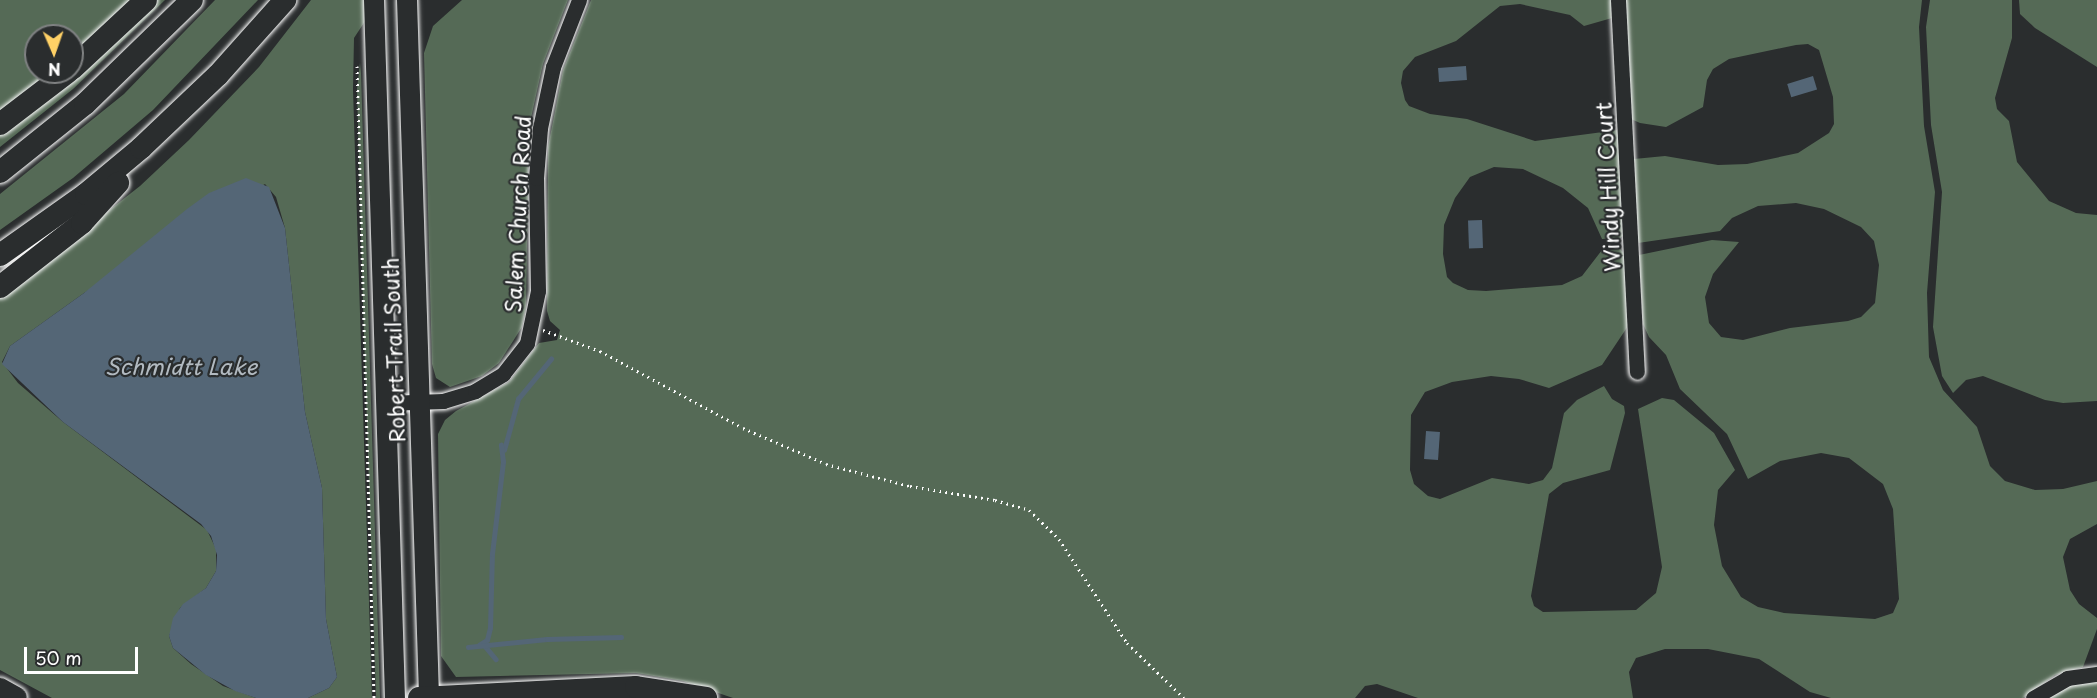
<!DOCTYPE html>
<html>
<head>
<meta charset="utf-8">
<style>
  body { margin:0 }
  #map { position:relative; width:2097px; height:698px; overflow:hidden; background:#2a2d2e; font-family:"Playpen Sans",sans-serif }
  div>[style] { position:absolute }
  .green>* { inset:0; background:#556a56 }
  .water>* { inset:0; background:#546676; transform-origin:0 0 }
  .stream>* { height:4.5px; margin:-2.25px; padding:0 2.25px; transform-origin:2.25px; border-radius:2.25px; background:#546676 }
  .path>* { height:3px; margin-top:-1.5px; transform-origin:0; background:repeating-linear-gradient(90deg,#fff 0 1.5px,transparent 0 6px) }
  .roads { filter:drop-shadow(0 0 2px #fff) drop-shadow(0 0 2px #fff) }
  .minor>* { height:15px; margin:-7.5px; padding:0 7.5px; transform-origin:7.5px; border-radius:7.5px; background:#2a2d2e }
  .major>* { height:20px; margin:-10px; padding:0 10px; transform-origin:10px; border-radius:10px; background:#2a2d2e }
  .highway>* { height:22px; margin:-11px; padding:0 11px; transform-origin:11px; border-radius:11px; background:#2a2d2e }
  span { translate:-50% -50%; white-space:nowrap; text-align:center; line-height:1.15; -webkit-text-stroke:4.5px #2a2d2e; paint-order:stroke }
  .street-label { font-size:21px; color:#fff }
  .water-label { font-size:22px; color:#b2bac1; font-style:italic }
  .north { position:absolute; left:24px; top:24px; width:60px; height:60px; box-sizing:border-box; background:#2a2d2e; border:2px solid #7f8182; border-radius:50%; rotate:178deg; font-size:16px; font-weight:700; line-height:24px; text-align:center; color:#fff }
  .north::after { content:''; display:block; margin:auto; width:21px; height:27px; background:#ffd166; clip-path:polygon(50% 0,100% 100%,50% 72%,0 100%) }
  .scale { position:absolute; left:24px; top:647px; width:114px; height:27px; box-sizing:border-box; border:3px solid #fff; border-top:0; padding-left:8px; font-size:18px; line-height:21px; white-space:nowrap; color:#fff; -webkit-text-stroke:4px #2a2d2e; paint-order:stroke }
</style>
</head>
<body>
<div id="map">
  <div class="green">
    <i style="clip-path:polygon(0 0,137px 0,72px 60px,72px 36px,36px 36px,36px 72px,57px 72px,0 116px)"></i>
    <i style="clip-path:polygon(153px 0,165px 0,73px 89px,0 147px,0 131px)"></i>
    <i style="clip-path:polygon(215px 0,258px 0,153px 110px,73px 178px,0 230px,0 194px,124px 94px)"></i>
    <i style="clip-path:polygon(311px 0,379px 0,354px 38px,353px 89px,372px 698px,308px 698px,329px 688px,337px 677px,326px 619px,322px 488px,305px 412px,285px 228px,276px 197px,265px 184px,84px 293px,10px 346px,2px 362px,18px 383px,63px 422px,207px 530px,216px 549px,216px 571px,206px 588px,180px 608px,169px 636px,173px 648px,191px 664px,223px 686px,256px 698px,52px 698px,0 670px,0 296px,140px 186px,189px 140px,259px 67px)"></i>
    <i style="clip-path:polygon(462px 0,568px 0,543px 64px,529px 127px,526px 306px,522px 327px,499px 363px,482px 376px,450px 387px,436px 378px,432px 364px,424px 53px,433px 26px)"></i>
    <i style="clip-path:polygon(591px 0,1611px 0,1612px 18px,1584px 26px,1570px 15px,1520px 4px,1500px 6px,1456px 41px,1415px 57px,1403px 71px,1401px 83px,1405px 100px,1409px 106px,1430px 114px,1467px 119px,1535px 141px,1618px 130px,1624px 235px,1620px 238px,1602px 239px,1588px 208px,1563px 188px,1523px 169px,1494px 167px,1470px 177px,1455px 198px,1444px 225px,1443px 254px,1447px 277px,1453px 283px,1468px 290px,1486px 291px,1562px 285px,1582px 276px,1602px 250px,1620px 249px,1625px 254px,1628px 326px,1602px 365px,1549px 388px,1519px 379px,1491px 376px,1452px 382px,1425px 392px,1411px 415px,1410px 470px,1414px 484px,1428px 496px,1440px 499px,1492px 478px,1529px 484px,1543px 480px,1552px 468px,1564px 413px,1577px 400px,1604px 386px,1612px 399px,1624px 406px,1625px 413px,1610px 470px,1563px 483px,1549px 494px,1531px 596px,1534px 606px,1543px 612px,1636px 610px,1656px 593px,1662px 567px,1638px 409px,1662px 398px,1674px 400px,1714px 433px,1735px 470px,1718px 490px,1714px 525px,1722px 566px,1741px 597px,1758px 607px,1784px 613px,1875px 619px,1893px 613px,1899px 599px,1893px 509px,1883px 484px,1849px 458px,1821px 453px,1780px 461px,1748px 479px,1727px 434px,1680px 389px,1666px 355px,1649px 337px,1643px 324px,1639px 255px,1712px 240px,1739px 242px,1713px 274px,1705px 297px,1709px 323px,1721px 337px,1743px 340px,1790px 328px,1848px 321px,1861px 317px,1875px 303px,1879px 265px,1874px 241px,1861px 227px,1824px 209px,1796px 203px,1758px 206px,1732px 218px,1720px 231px,1638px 243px,1634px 159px,1665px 156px,1718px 165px,1747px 164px,1798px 153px,1829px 133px,1834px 124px,1833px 97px,1819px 50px,1808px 44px,1796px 45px,1729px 59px,1713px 69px,1707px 80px,1703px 107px,1666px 127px,1640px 123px,1631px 119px,1625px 0,1922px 0,1919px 27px,1924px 126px,1935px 192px,1927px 293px,1929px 357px,1943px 390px,1977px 427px,1990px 466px,2005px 481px,2035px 490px,2063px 489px,2097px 481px,2097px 524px,2070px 539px,2063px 557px,2070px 590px,2079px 604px,2097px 618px,2097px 629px,2083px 667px,2055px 675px,2023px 698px,1831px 698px,1810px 692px,1759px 659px,1708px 649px,1665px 649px,1636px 658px,1629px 672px,1633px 698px,1418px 698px,1377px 684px,1365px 686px,1355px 698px,733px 698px,683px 681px,636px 673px,456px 677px,441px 656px,438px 434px,445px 420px,456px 411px,509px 382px,539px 343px,557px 340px,560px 330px,550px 321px,547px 311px,548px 147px,563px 70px)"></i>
    <i style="clip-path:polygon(1930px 0,2012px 0,2012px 38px,1995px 98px,1997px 109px,2009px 121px,2017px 162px,2049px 201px,2076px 213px,2097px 215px,2097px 401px,2063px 403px,2045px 400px,1983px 376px,1966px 380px,1953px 393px,1942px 376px,1933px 327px,1942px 192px,1931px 125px,1926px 27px)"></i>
    <i style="clip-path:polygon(2019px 0,2097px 0,2097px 67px,2035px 28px,2020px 14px)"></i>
    <i style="clip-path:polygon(360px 63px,361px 73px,380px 698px,376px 698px,363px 303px,357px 89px)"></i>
    <i style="clip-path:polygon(2097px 680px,2097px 698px,2044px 698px,2073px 683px)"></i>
  </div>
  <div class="water">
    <i style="left:1466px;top:66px;width:14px;height:28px;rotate:86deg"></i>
    <i style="left:1813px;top:76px;width:14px;height:27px;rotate:73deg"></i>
    <i style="clip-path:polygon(246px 178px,269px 187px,285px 228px,305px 412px,322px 488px,326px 619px,337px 677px,329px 688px,308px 698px,256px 698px,235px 691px,206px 675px,173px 648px,169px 636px,173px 618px,183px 604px,206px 588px,216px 571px,217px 555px,211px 536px,201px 524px,63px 422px,2px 364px,10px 346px,84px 293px,187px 209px,209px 193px)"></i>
    <i style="left:1482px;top:220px;width:28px;height:14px;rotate:88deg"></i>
    <i style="left:1426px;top:431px;width:14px;height:28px;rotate:4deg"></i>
  </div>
  <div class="stream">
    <i style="left:504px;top:450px;width:53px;rotate:-74.6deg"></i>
    <i style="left:518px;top:399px;width:52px;rotate:-50.5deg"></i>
    <i style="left:479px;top:645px;width:9px;rotate:-32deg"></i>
    <i style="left:487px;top:640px;width:12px;rotate:-76deg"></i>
    <i style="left:490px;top:628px;width:74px;rotate:-88.5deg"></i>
    <i style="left:492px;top:554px;width:93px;rotate:-83.2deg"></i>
    <i style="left:503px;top:462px;width:17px;rotate:-97deg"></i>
    <i style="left:485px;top:646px;width:17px;rotate:50deg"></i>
    <i style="left:468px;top:647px;width:79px;rotate:-5.8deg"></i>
    <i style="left:547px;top:639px;width:74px;rotate:-1.5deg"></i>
  </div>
  <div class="path">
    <i style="left:357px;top:66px;width:632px;rotate:88.46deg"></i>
    <i style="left:543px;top:330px;width:61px;rotate:20.2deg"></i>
    <i style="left:600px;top:351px;width:162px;rotate:28.3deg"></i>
    <i style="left:743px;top:428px;width:90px;rotate:23.4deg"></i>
    <i style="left:826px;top:464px;width:87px;rotate:14.7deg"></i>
    <i style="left:910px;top:486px;width:86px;rotate:9.4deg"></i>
    <i style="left:995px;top:500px;width:35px;rotate:16deg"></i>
    <i style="left:1029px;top:510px;width:42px;rotate:44deg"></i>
    <i style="left:1059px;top:539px;width:124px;rotate:56.8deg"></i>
    <i style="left:1127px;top:643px;width:79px;rotate:44deg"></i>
  </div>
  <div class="roads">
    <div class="minor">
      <i style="left:1618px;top:0;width:372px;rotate:87.1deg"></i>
      <i style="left:386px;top:403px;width:57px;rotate:-2deg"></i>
      <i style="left:443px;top:401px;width:34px;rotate:-17deg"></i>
      <i style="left:475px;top:391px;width:33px;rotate:-31deg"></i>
      <i style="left:503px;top:374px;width:39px;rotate:-52deg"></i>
      <i style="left:527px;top:343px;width:53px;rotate:-78.1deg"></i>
      <i style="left:538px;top:291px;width:113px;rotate:-91deg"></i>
      <i style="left:536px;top:178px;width:50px;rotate:-85.4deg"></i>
      <i style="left:540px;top:128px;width:62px;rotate:-78deg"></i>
      <i style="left:553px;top:67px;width:72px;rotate:-68.8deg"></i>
      <i style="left:2033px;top:698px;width:39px;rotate:-30deg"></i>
      <i style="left:2067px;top:678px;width:30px;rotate:-8deg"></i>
    </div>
    <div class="major">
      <i style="left:374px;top:0;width:698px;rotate:88.28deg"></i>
      <i style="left:407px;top:0;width:698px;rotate:88.19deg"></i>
    </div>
    <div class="highway">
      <i style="left:72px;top:69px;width:101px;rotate:-43deg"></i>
      <i style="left:0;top:124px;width:86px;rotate:-37.4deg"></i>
      <i style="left:0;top:172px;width:109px;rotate:-38.7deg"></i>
      <i style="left:85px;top:104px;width:149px;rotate:-44.2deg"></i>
      <i style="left:0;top:255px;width:105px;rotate:-35.3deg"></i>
      <i style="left:86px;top:194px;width:72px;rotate:-39.9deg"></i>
      <i style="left:141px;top:148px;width:106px;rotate:-43.5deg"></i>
      <i style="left:218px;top:75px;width:101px;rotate:-48.2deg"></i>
      <i style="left:0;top:287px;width:104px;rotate:-38deg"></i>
      <i style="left:82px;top:223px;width:54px;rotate:-48deg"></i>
      <i style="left:0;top:689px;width:18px;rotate:29deg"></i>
      <i style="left:419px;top:698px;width:217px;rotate:-2.9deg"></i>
      <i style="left:636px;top:687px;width:71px;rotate:8.9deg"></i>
    </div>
  </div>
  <div class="street-label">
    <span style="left:1607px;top:187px;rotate:-93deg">Windy Hill Court</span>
    <span style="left:517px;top:214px;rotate:-87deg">Salem Church Road</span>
    <span style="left:393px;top:350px;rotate:-92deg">Robert Trail South</span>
  </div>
  <div class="water-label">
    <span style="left:181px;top:366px">Schmidtt Lake</span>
  </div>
  <div class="north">N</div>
  <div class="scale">50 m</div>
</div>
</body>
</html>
